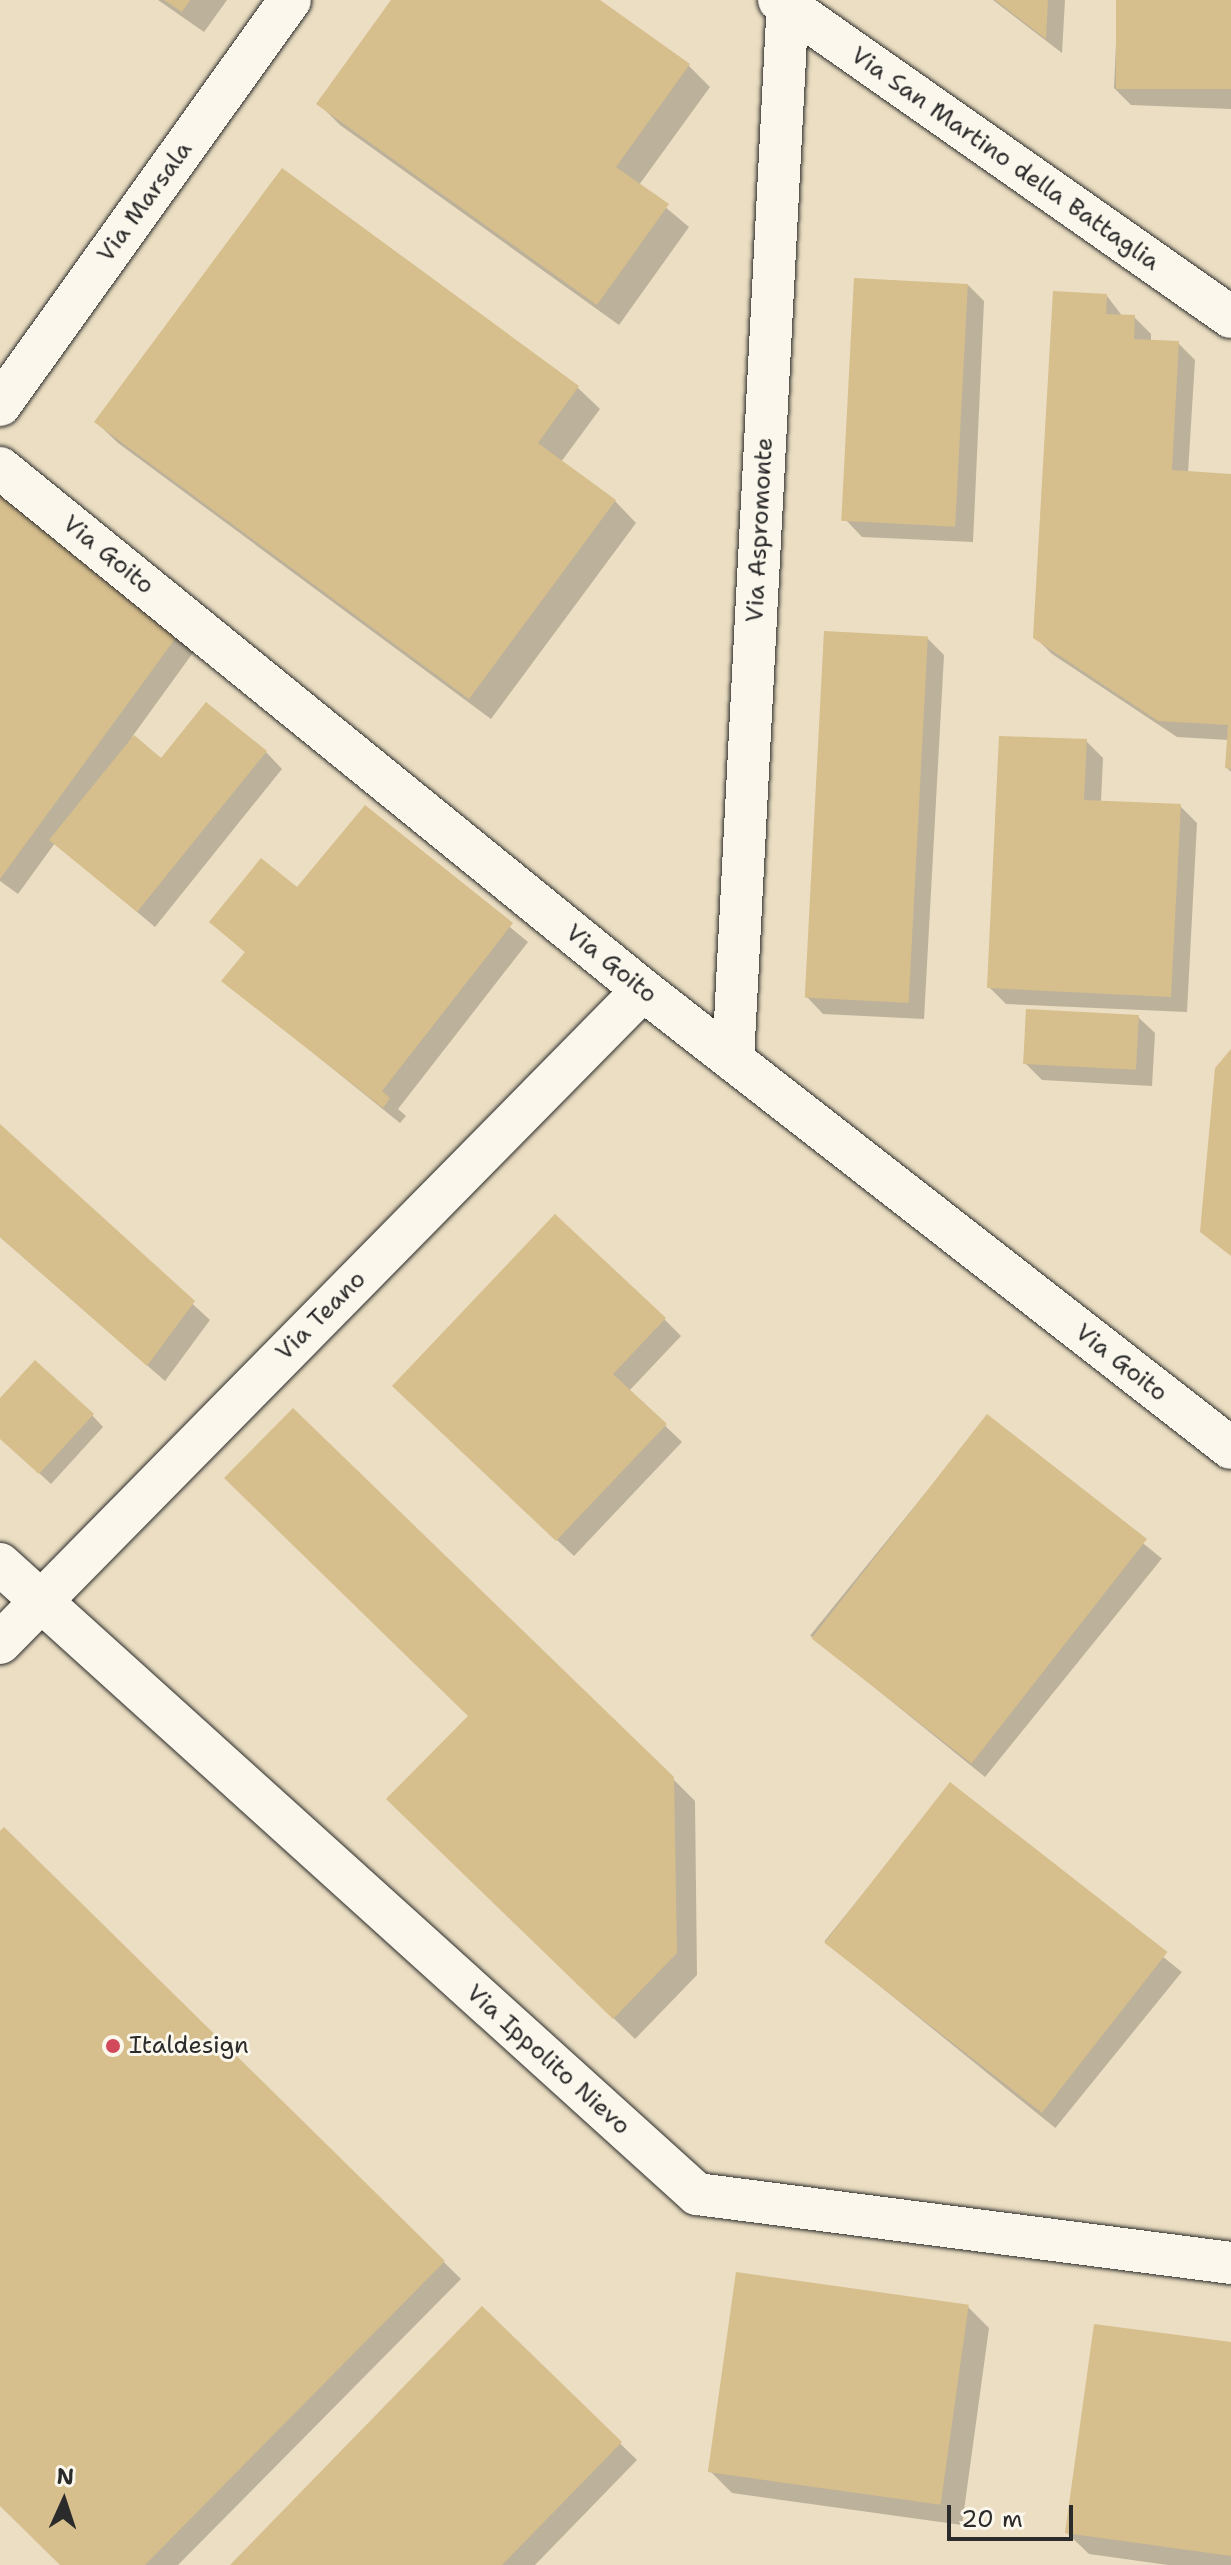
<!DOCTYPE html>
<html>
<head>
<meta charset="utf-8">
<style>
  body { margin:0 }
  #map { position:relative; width:1231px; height:2565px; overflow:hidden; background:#f4ecd9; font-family:"Shantell Sans",sans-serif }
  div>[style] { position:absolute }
  .built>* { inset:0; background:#ebdec2; transform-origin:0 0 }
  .shadow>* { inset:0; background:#0003; transform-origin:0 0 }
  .building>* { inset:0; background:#d6be8d; transform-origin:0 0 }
  .roads { filter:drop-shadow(0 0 2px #2b2b2b) drop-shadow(0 0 2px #2b2b2b) }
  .minor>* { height:42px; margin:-21px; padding:0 21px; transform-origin:21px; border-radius:21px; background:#fbf7ec }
  .dots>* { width:22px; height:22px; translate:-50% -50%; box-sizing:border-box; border:4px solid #fbf7ec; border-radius:50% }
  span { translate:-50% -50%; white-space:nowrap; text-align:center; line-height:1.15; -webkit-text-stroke:6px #fbf7ec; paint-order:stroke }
  .street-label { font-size:24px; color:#2b2b2b }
  .poi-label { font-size:24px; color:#2b2b2b }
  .left { translate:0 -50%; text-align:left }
  .north { position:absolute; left:24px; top:2461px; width:80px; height:80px; -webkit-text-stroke:6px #fbf7ec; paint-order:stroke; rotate:3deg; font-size:22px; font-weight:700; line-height:32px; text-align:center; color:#2b2b2b }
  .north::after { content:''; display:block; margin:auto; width:28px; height:36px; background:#2b2b2b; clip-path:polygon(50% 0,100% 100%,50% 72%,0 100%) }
  .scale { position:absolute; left:947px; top:2505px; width:126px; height:36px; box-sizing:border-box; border:4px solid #2b2b2b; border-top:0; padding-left:10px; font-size:24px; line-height:28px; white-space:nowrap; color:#2b2b2b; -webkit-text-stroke:6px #fbf7ec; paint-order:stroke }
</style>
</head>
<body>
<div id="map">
  <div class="built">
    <i style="left:0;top:0;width:1231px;height:2565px"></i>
  </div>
  <div class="shadow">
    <i style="clip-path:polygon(158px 0,227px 0,204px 32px)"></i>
    <i style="clip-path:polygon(393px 0,597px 0,689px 66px,710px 87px,639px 185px,689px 227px,619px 325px,340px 125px,319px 104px)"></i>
    <i style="clip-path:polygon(993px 0,1065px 0,1062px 53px)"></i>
    <i style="clip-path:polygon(1118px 0,1231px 0,1231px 109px,1131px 105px,1114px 88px)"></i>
    <i style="clip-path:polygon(283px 171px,578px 388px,600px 409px,561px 462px,615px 501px,636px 523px,491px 719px,118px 443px,96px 422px)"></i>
    <i style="clip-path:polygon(967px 284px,984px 301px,973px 542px,862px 537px,846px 520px)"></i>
    <i style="clip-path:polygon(1107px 296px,1123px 317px,1134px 317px,1151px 334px,1151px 342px,1178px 343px,1195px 360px,1188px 473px,1231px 476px,1231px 772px,1227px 768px,1229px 740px,1177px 737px,1052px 654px,1035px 637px)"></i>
    <i style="clip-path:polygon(0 493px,200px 643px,132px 737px,162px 760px,266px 752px,282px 769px,155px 927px,55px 843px,18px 894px,0 881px)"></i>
    <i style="clip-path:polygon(927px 638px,944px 655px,924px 1019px,823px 1014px,807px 997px)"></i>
    <i style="clip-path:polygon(1086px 741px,1103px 758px,1101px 802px,1180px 806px,1197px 823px,1187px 1012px,1006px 1004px,989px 987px)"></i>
    <i style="clip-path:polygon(366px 808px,528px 942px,398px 1109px,406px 1116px,400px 1123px,224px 981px,246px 953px,211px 922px,297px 890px)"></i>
    <i style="clip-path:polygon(1138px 1017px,1155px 1033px,1152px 1086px,1042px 1080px,1025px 1063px)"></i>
    <i style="clip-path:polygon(0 1127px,210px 1320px,165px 1381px,0 1237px)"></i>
    <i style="clip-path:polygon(664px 1319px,681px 1336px,629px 1391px,682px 1442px,574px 1556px,411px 1403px)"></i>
    <i style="clip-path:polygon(0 1401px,92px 1415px,103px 1427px,51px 1484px,0 1437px)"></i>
    <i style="left:987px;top:1417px;width:225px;height:281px;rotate:39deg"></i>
    <i style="clip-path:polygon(673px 1779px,695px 1801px,697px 1975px,635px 2039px,410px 1821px)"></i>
    <i style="left:951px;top:1785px;width:297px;height:201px;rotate:39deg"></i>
    <i style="clip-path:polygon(4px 1830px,461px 2279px,178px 2565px,62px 2565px,0 2504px,0 1834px)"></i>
    <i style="clip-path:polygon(968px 2307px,989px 2328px,962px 2525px,732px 2493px,710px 2471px)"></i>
    <i style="clip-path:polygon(482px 2309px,637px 2460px,535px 2565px,233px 2565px)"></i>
    <i style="clip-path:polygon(1231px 2344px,1231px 2565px,1168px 2565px,1089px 2554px,1067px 2533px)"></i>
  </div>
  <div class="building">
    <i style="clip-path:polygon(164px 0,190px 0,182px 12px)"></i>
    <i style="clip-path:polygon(391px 0,600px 0,690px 64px,616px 167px,669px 204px,597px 305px,316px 104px)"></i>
    <i style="clip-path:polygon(995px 0,1048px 0,1046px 39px)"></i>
    <i style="left:1116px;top:0;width:115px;height:89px"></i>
    <i style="clip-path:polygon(282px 168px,579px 386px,538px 443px,616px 500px,469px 699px,94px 422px)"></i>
    <i style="left:854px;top:278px;width:114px;height:243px;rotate:3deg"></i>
    <i style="clip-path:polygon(1053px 291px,1107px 294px,1106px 314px,1135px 315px,1134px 339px,1179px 341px,1172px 470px,1231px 474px,1231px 769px,1225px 768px,1228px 725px,1158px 721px,1033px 638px)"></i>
    <i style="clip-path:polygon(0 491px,185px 625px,0 879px)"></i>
    <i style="left:824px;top:631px;width:104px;height:367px;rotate:3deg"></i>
    <i style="clip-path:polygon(206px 702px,267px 751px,137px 912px,49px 840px,134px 735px,161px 758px)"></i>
    <i style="clip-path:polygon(999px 736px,1087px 739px,1084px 800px,1181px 804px,1171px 997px,987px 988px)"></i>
    <i style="clip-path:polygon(365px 805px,513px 923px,382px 1091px,390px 1098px,383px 1108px,221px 981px,245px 952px,209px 922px,261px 858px,297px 887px)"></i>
    <i style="left:1026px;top:1009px;width:113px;height:55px;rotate:3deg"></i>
    <i style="clip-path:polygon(1231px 1049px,1231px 1256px,1200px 1232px,1215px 1068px)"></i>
    <i style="clip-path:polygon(0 1124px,195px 1301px,147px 1366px,0 1237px)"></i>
    <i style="clip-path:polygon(555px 1214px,666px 1318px,613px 1374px,667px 1424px,556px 1541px,392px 1386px)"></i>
    <i style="clip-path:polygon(35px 1360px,94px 1414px,39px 1474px,0 1439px,0 1398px)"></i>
    <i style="clip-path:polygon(293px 1408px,674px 1777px,677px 1953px,613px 2019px,386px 1799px,468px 1716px,224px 1478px)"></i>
    <i style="left:987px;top:1414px;width:203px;height:285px;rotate:38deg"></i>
    <i style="left:950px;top:1782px;width:276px;height:204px;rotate:38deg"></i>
    <i style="clip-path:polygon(4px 1827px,445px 2261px,145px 2565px,60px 2565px,0 2506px,0 1831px)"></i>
    <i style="left:736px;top:2272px;width:235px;height:202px;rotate:8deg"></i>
    <i style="clip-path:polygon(482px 2306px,622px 2442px,502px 2565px,230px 2565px)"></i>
    <i style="clip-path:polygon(1094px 2324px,1231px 2342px,1231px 2556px,1065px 2533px)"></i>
  </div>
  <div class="roads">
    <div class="minor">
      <i style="left:779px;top:0;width:552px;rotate:35.04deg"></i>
      <i style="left:0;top:405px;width:498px;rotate:-54.4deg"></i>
      <i style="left:0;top:468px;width:828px;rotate:39.07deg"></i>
      <i style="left:643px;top:990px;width:745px;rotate:37.92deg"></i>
      <i style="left:733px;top:1060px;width:1061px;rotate:-87.03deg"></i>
      <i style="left:0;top:1564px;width:940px;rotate:42.11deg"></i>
      <i style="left:697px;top:2194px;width:538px;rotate:7.36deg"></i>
      <i style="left:0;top:1643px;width:916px;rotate:-45.44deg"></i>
    </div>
  </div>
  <div class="dots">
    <i style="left:113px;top:2046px;background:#d1495b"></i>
  </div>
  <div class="street-label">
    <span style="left:1005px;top:159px;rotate:35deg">Via San Martino della Battaglia</span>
    <span style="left:145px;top:202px;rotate:-54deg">Via Marsala</span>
    <span style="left:760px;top:530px;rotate:-87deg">Via Aspromonte</span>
    <span style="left:108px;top:555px;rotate:39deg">Via Goito</span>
    <span style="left:611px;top:964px;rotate:39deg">Via Goito</span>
    <span style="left:321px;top:1316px;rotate:-45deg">Via Teano</span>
    <span style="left:1121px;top:1363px;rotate:38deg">Via Goito</span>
    <span style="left:548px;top:2060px;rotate:42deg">Via Ippolito Nievo</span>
  </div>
  <div class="poi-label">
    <span class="left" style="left:129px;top:2046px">Italdesign</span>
  </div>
  <div class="north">N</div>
  <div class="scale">20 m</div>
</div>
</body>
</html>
